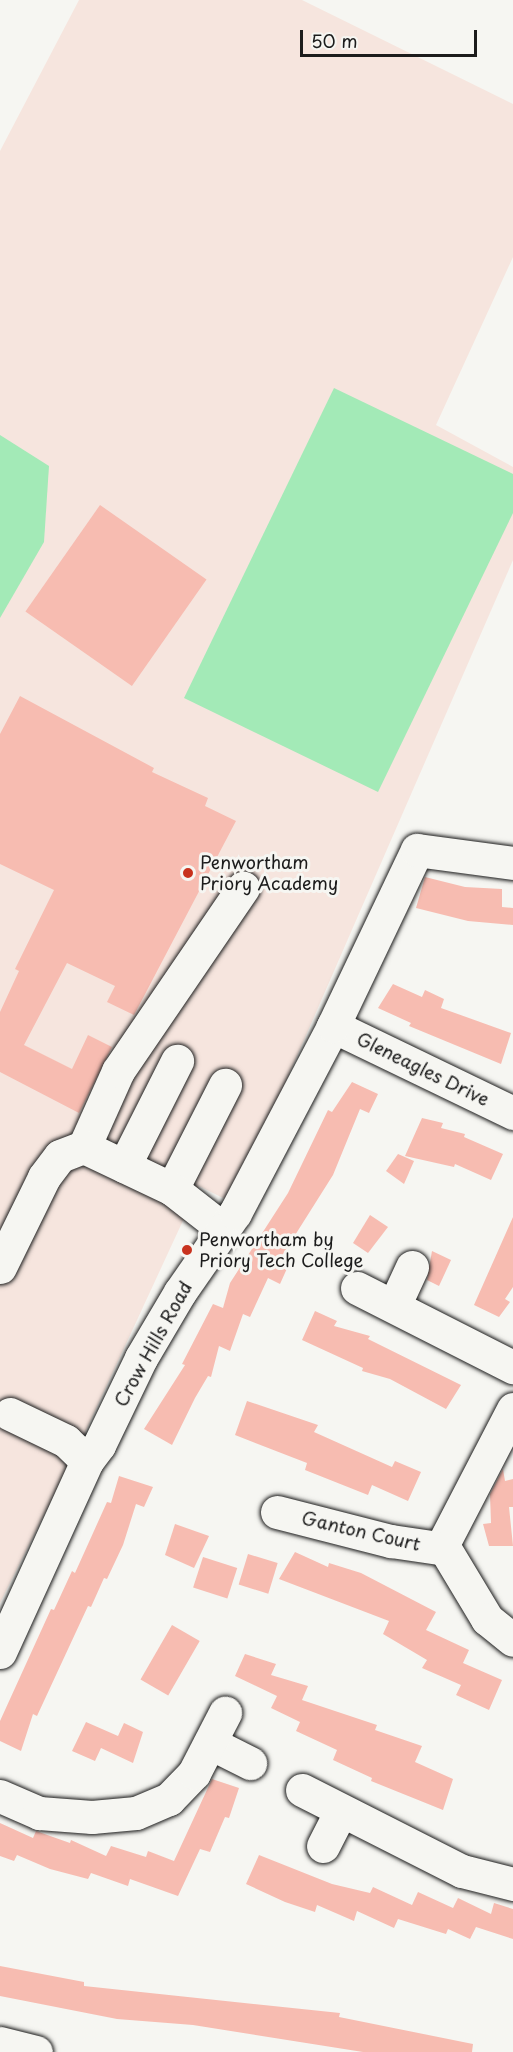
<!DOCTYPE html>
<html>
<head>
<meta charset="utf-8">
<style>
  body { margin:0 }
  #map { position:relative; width:513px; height:2052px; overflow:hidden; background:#f6f6f2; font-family:"Playpen Sans",sans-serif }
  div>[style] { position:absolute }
  .built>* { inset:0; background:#f6e5de }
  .green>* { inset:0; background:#a3eab7 }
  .building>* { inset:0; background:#f7bcb1; transform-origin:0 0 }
  .roads { filter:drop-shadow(0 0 2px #1c1c1c) drop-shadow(0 0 2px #1c1c1c) }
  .minor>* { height:33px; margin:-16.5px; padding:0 16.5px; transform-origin:16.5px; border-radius:16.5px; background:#f6f6f2 }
  .dots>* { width:16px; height:16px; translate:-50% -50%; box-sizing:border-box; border:3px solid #f6f6f2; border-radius:50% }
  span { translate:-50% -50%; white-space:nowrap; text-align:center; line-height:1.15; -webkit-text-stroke:6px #f6f6f2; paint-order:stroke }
  .poi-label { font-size:18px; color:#1c1c1c }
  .left { translate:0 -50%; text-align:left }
  .street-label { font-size:18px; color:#1c1c1c }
  .scale { position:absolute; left:300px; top:30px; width:177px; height:27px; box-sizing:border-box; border:3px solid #1c1c1c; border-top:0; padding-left:8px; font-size:18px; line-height:21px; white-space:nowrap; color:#1c1c1c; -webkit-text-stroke:4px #f6f6f2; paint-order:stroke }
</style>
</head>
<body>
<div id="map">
  <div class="built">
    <i style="clip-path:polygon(79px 0,302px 0,513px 104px,513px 257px,436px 425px,513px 467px,513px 560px,233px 1203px,199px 1186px,82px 1439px,0 1603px,0 151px)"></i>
  </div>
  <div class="green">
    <i style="clip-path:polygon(334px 388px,513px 474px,513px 513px,378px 792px,184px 698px)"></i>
    <i style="clip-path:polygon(0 435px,49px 466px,44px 542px,0 618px)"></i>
  </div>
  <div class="building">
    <i style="left:100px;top:505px;width:130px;height:130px;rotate:35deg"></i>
    <i style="clip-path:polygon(20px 696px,154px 768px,152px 772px,208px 798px,205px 806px,236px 821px,134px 1015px,107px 1002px,115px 986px,67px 963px,24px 1045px,72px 1069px,88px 1035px,112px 1047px,79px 1113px,0 1072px,0 1012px,19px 971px,15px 969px,54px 890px,0 864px,0 734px)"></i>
    <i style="clip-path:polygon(425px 877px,465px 887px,502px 889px,502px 907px,513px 908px,513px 925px,468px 921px,416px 908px)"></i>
    <i style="clip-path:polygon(393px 984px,422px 997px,425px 990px,444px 999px,441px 1008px,511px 1033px,501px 1064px,409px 1026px,411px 1023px,378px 1008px)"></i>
    <i style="clip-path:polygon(352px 1082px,378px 1094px,369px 1113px,360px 1109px,333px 1175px,280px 1259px,289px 1264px,280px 1284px,268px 1278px,250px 1317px,243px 1314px,230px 1351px,219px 1346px,211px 1377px,208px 1376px,195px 1398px,172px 1445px,144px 1429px,185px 1365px,182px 1364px,213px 1304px,223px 1308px,230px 1283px,288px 1193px,328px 1110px,332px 1112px)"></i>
    <i style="clip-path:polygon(422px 1118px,443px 1123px,441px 1128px,465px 1134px,464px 1137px,503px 1154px,491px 1180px,455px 1164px,454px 1167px,405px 1156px)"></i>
    <i style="clip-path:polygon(398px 1154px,414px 1161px,404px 1184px,386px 1171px)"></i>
    <i style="clip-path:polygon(370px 1215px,388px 1227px,368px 1253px,353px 1243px)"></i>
    <i style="clip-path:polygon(513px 1217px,513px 1287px,505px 1299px,510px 1302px,499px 1317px,474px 1305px)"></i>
    <i style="clip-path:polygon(432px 1251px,451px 1260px,439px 1286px,427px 1280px)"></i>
    <i style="clip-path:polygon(315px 1311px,337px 1321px,334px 1326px,370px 1336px,368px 1339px,461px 1385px,446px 1409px,390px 1379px,362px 1371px,363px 1368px,302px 1340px)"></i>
    <i style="clip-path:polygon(247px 1401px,318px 1425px,314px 1432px,392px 1467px,395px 1461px,421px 1472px,408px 1501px,372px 1485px,368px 1495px,305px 1470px,307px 1463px,235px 1435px)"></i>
    <i style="clip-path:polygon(503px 1469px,505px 1481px,513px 1479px,513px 1507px,509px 1507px,513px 1546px,489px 1546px,483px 1524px,491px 1523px,490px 1494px)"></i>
    <i style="clip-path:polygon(119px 1476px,153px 1487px,144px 1507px,136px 1504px,123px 1545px,107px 1579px,104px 1578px,91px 1607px,88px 1606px,37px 1716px,33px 1714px,21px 1751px,0 1741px,0 1721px,51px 1609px,54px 1610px,72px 1571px,75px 1573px,107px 1502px,111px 1503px)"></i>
    <i style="clip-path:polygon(175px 1524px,209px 1536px,194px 1568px,165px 1555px)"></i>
    <i style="clip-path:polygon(295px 1552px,328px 1567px,329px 1563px,361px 1573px,436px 1612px,426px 1630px,469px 1650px,463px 1663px,502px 1680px,489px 1710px,456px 1695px,461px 1685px,422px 1668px,427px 1660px,383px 1634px,389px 1621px,279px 1579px)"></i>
    <i style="left:248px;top:1554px;width:31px;height:32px;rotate:17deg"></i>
    <i style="left:203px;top:1557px;width:36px;height:32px;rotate:18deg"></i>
    <i style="left:172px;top:1625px;width:32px;height:63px;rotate:30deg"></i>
    <i style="clip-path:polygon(245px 1654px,276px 1664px,271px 1675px,308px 1686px,302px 1700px,377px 1725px,375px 1730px,422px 1746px,415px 1762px,453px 1779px,443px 1810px,371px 1781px,372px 1778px,333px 1760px,337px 1750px,296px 1731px,300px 1722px,271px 1708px,277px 1696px,235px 1676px)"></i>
    <i style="clip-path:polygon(86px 1722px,118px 1736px,124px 1723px,143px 1732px,133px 1763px,101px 1748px,95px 1761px,72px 1751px)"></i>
    <i style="clip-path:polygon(212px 1779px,239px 1788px,229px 1818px,225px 1817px,210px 1852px,200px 1849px,178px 1896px,130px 1879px,128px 1886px,91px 1873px,88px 1879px,50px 1869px,17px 1855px,14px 1861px,0 1856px,0 1823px,33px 1838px,36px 1831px,70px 1843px,71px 1840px,106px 1856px,111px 1846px,146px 1857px,148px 1851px,174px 1861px)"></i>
    <i style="clip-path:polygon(259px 1855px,332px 1884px,370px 1893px,373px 1887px,412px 1905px,418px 1892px,453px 1908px,458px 1898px,491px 1914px,494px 1903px,513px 1909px,513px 1939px,476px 1927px,470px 1939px,448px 1929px,446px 1934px,398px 1919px,394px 1928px,357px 1911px,354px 1921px,317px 1905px,315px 1912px,285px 1902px,246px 1884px)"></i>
    <i style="clip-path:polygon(0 1966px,84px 1982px,84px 1986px,340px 2013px,339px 2017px,473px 2044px,472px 2052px,363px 2052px,193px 2025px,117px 2019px,0 1996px)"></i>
  </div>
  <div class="roads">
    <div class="minor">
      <i style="left:333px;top:1026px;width:200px;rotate:25.8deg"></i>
      <i style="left:84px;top:1147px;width:83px;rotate:-65.9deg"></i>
      <i style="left:118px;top:1071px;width:222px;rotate:-55.7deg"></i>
      <i style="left:124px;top:1166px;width:118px;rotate:-63.2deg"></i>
      <i style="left:172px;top:1189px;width:117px;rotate:-63deg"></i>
      <i style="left:0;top:1267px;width:100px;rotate:-63.9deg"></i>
      <i style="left:44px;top:1177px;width:26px;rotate:-53deg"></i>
      <i style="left:60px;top:1156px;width:26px;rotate:-21deg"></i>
      <i style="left:84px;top:1147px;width:98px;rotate:25.5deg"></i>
      <i style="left:172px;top:1189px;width:63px;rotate:38deg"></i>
      <i style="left:357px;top:1288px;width:175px;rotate:26.9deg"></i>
      <i style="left:394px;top:1306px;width:43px;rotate:-65.2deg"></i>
      <i style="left:513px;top:1409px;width:150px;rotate:117.4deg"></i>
      <i style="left:444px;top:1542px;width:7px;rotate:82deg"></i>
      <i style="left:445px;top:1549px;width:82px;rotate:59deg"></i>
      <i style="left:487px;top:1619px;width:33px;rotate:39deg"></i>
      <i style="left:10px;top:1414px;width:62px;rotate:25.7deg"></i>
      <i style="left:66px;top:1441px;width:29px;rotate:44deg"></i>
      <i style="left:277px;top:1512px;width:118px;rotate:14.3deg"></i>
      <i style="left:391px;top:1541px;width:55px;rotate:8.4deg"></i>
      <i style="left:0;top:1652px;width:210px;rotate:-65.5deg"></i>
      <i style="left:87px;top:1461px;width:20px;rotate:-53deg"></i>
      <i style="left:99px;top:1445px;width:97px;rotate:-64.2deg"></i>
      <i style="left:141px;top:1358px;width:77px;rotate:-59.4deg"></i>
      <i style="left:180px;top:1292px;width:96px;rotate:-55.2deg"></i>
      <i style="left:235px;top:1213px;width:211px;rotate:-62.3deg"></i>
      <i style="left:333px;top:1026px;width:195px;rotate:-64.5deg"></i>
      <i style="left:417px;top:850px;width:97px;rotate:7.7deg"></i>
      <i style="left:210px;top:1743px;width:45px;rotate:26.6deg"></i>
      <i style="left:302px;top:1790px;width:179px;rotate:26.9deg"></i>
      <i style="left:462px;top:1871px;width:53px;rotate:14.3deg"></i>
      <i style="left:0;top:1796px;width:43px;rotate:23.6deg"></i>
      <i style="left:39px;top:1813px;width:53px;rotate:4.3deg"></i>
      <i style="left:92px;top:1817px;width:44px;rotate:-5.2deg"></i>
      <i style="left:136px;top:1813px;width:36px;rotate:-23deg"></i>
      <i style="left:169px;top:1799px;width:36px;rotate:-46deg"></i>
      <i style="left:194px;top:1773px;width:68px;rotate:-62.7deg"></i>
      <i style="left:323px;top:1846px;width:39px;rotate:-63deg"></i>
      <i style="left:0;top:2043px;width:37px;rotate:14deg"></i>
    </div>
  </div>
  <div class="dots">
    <i style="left:188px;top:873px;background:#c8321e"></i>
    <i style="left:187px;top:1250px;background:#c8321e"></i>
  </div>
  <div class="poi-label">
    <span class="left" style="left:200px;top:873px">Penwortham<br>Priory Academy</span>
    <span class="left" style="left:199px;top:1250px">Penwortham by<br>Priory Tech College</span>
  </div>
  <div class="street-label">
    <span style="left:423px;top:1069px;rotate:26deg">Gleneagles Drive</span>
    <span style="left:153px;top:1344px;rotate:-61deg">Crow Hills Road</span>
    <span style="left:361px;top:1531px;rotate:13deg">Ganton Court</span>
  </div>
  <div class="scale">50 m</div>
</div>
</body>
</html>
